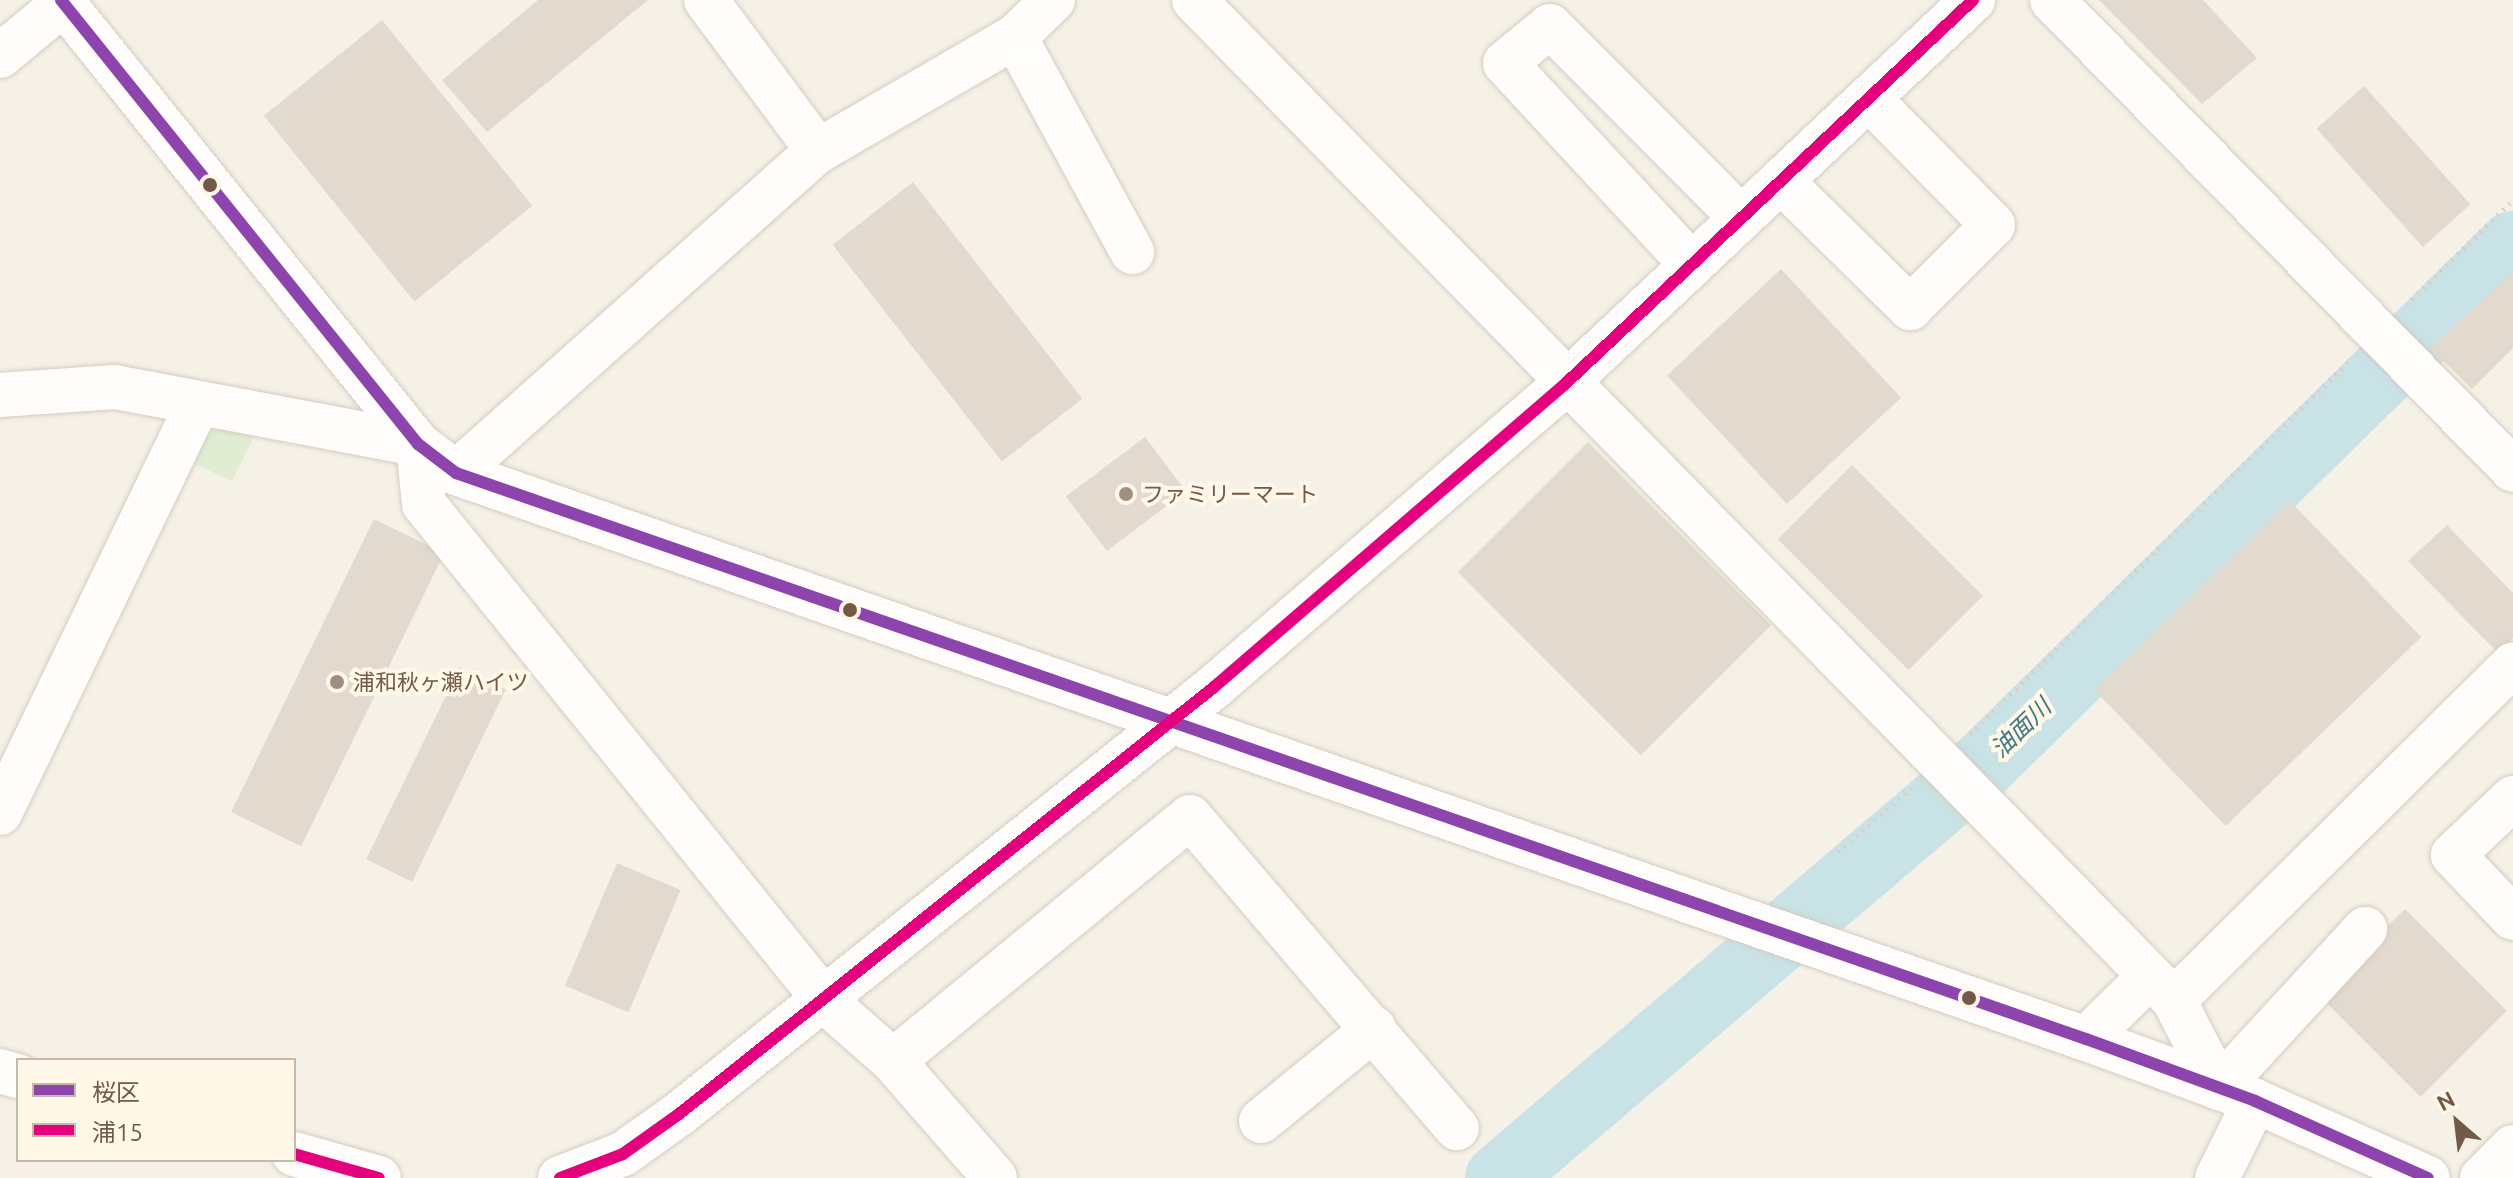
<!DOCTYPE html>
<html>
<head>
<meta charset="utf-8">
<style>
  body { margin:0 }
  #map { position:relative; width:2513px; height:1178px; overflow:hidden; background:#f6f1e7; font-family:Ubuntu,"Noto Sans JP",sans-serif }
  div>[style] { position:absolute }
  .green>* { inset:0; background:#e0edd2 }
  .river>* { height:68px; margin:-34px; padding:0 34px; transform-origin:34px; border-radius:34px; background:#c9e2e6 }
  .building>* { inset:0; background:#e2d9cf; transform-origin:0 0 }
  .path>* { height:5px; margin-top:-2.5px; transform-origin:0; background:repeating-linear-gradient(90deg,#d7cfc8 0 2px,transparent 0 8px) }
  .roads { filter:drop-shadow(0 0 2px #d4ccc2) drop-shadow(0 0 2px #d4ccc2) }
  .minor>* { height:44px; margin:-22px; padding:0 22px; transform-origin:22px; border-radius:22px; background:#fefdfb }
  .bus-1>* { height:12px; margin:-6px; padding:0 6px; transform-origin:6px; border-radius:6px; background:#8e44ad }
  .bus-2>* { height:12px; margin:-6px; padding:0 6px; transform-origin:6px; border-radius:6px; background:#e5007d }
  .dots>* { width:22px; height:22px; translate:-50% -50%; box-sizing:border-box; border:4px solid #fff7e7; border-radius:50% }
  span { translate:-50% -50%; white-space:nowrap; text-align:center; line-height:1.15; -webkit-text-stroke:8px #fff7e7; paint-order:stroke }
  .poi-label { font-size:22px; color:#725948 }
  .left { translate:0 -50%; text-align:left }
  .water-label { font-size:24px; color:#427785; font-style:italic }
  .legend { position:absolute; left:16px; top:1058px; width:280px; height:104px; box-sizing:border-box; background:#fff7e7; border:2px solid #c7b8a7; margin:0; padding:10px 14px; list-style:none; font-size:24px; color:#725948 }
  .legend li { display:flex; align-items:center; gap:16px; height:40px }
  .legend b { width:40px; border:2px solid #c7b8a7 }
  .north { position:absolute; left:2417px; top:1082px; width:80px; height:80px; -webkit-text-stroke:6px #fff7e7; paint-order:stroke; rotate:332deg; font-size:22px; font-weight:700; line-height:32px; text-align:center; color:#725948 }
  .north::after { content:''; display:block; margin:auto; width:28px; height:36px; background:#725948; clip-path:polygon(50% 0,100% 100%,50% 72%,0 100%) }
</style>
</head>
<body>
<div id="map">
  <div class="green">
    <i style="clip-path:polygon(259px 427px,232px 481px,183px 459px,194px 440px,216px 429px)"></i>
  </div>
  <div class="river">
    <i style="left:1499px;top:1178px;width:635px;rotate:-40.46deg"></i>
    <i style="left:1982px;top:766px;width:744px;rotate:-44.46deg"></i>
  </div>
  <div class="building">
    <i style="clip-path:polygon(538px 0,648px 0,487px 132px,442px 80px)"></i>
    <i style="clip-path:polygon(2099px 0,2203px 0,2257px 58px,2202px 104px)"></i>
    <i style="left:382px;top:20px;width:239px;height:152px;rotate:51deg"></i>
    <i style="left:2364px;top:86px;width:159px;height:64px;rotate:48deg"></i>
    <i style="left:913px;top:182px;width:275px;height:102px;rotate:52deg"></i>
    <i style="left:1781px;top:269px;width:176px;height:156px;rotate:47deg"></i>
    <i style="clip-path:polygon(2513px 272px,2513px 348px,2472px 389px,2430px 348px)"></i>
    <i style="left:1145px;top:437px;width:68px;height:99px;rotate:53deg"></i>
    <i style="left:1588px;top:442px;width:259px;height:184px;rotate:45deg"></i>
    <i style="left:1852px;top:465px;width:185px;height:105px;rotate:45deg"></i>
    <i style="left:2290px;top:501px;width:189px;height:272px;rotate:46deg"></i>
    <i style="left:374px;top:519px;width:78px;height:326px;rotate:26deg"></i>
    <i style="clip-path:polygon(2447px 525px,2513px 593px,2513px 638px,2498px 653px,2408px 561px)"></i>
    <i style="left:460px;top:667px;width:51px;height:214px;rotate:26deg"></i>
    <i style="left:617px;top:863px;width:69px;height:133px;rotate:23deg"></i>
    <i style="left:2405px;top:909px;width:144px;height:122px;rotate:45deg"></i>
  </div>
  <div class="path">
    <i style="left:2406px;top:305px;width:150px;rotate:-44.5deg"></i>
    <i style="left:1970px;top:734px;width:533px;rotate:-44.54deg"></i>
    <i style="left:1838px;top:852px;width:99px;rotate:-40.9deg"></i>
  </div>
  <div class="roads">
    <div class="minor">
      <i style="left:61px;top:0;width:570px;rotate:51.2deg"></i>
      <i style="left:418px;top:444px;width:48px;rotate:37.3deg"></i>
      <i style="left:456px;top:473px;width:1725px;rotate:19.15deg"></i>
      <i style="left:2086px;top:1039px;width:180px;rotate:20.1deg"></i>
      <i style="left:2255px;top:1101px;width:189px;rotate:24deg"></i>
      <i style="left:706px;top:0;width:188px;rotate:53.4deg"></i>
      <i style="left:1194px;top:0;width:1400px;rotate:45.58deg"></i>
      <i style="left:2174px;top:1000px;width:99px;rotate:62.9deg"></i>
      <i style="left:2219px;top:1088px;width:216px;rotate:-47.4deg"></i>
      <i style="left:2052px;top:0;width:658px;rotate:45.55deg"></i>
      <i style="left:1015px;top:37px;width:245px;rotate:61.4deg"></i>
      <i style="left:0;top:56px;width:83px;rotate:-39.6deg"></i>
      <i style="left:1782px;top:182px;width:180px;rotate:44.5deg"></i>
      <i style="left:1910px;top:308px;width:117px;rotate:-45deg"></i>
      <i style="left:1993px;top:225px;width:177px;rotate:-134.5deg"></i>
      <i style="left:1692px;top:265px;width:275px;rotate:-132.8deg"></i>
      <i style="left:1505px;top:63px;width:58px;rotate:-39.4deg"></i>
      <i style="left:1550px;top:26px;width:271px;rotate:45.1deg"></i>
      <i style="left:0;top:395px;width:115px;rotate:-4deg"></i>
      <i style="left:115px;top:387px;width:308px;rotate:10.7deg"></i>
      <i style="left:418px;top:444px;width:60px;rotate:84.3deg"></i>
      <i style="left:424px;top:504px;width:641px;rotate:51.08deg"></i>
      <i style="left:827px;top:1003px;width:88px;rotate:41.3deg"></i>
      <i style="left:893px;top:1061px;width:155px;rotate:48.9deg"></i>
      <i style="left:456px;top:473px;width:484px;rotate:-41.7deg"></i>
      <i style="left:818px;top:151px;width:228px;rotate:-30.1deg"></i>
      <i style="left:1015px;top:37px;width:53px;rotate:-44.2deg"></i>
      <i style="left:2513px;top:798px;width:83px;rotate:136.5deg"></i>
      <i style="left:2453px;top:855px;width:87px;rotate:46.4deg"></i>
      <i style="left:0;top:813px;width:451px;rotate:-64.2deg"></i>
      <i style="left:2174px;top:1000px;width:477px;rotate:-44.7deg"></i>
      <i style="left:2086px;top:1039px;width:90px;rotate:-44.5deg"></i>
      <i style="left:893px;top:1061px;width:384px;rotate:-39.4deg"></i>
      <i style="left:1190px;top:817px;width:410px;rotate:49.4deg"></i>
      <i style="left:0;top:1071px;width:19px;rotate:16deg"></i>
      <i style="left:1261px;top:1121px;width:146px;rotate:-39.2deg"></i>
      <i style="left:294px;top:1154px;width:88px;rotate:15.8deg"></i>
      <i style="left:560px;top:1178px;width:67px;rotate:-20.9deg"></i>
      <i style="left:623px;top:1154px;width:69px;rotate:-35.5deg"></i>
      <i style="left:679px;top:1114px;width:685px;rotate:-38.59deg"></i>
      <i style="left:1214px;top:687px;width:462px;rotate:-40.8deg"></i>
      <i style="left:1564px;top:385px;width:562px;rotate:-43.27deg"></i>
      <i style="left:2217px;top:1178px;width:86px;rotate:-63.7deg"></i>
      <i style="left:2482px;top:1178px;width:44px;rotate:-45deg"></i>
    </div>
  </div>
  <div class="bus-1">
    <i style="left:61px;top:0;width:570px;rotate:51.2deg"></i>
    <i style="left:418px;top:444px;width:48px;rotate:37.3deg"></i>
    <i style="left:456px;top:473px;width:1725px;rotate:19.15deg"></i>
    <i style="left:2086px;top:1039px;width:180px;rotate:20.1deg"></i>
    <i style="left:2255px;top:1101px;width:189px;rotate:24deg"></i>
  </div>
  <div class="bus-2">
    <i style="left:294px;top:1154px;width:88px;rotate:15.8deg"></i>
    <i style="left:560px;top:1178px;width:67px;rotate:-20.9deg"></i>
    <i style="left:623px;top:1154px;width:69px;rotate:-35.5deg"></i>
    <i style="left:679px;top:1114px;width:685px;rotate:-38.59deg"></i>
    <i style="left:1214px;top:687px;width:462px;rotate:-40.8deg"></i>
    <i style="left:1564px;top:385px;width:562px;rotate:-43.27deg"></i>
  </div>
  <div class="dots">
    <i style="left:210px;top:185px;background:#725948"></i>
    <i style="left:1126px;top:494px;background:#a08e80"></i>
    <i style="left:850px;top:610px;background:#725948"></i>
    <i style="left:337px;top:682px;background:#a08e80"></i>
    <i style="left:1969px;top:998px;background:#725948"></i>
  </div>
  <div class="poi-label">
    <span class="left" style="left:1142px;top:494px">ファミリーマート</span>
    <span class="left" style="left:353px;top:682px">浦和秋ヶ瀬ハイツ</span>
  </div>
  <div class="water-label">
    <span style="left:2021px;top:728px;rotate:-44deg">油面川</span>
  </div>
  <ul class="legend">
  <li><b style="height:10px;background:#8e44ad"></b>桜区</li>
  <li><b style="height:10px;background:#e5007d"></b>浦15</li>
  </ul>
  <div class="north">N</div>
</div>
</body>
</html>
